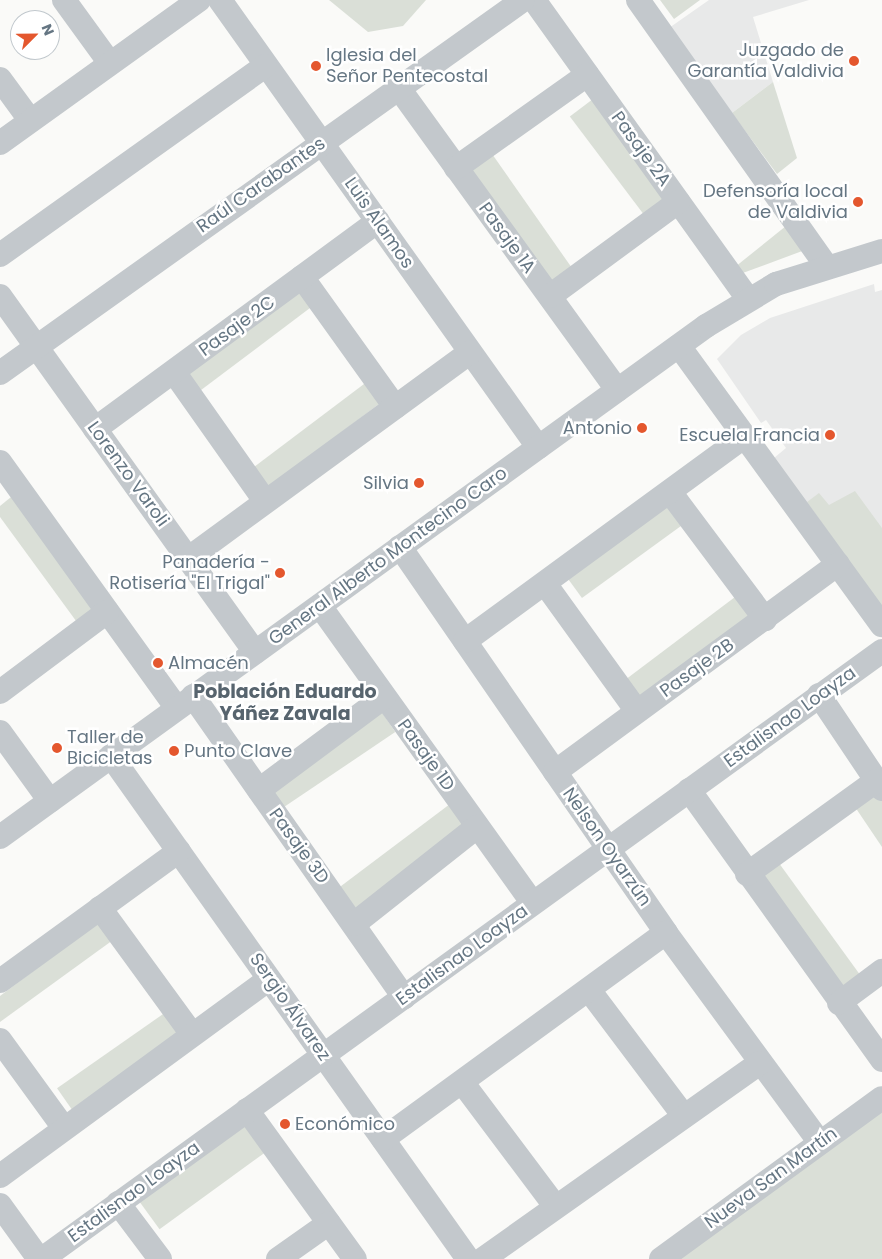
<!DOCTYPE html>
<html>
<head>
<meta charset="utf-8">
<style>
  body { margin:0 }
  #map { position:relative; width:882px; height:1259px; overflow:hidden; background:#fafaf8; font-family:Poppins,sans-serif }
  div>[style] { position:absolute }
  .built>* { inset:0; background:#e8e9e9 }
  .green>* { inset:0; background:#dadfd7; transform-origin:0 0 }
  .minor>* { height:24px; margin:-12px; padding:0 12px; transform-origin:12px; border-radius:12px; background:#c3c8cc }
  .dots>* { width:14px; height:14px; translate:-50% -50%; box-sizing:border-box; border:2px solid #fff; border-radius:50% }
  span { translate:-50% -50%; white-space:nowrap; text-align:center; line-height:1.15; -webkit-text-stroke:5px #fff; paint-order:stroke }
  .poi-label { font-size:18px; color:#657683 }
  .right { translate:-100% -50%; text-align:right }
  .left { translate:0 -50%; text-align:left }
  .street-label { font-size:18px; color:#657683 }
  .neighbourhood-label { font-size:19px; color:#57646e; font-weight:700 }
  .north { position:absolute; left:10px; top:10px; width:50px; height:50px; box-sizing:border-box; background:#fff; border:1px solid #c1c8cd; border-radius:50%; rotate:67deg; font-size:14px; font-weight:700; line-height:20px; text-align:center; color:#657683 }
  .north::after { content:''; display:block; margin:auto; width:18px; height:22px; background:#e4572e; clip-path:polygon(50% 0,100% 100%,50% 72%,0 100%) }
</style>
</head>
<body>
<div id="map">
  <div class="built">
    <i style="clip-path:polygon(709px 0,809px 0,753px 17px,773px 82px,732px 113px,669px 28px)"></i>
    <i style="clip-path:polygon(874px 284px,875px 292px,882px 290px,882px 607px,774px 458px,786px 448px,766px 420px,761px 423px,717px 359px,741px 335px,770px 318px)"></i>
  </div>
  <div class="green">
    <i style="clip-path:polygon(329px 0,426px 0,403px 26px,368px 32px)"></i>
    <i style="clip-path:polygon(660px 0,700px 0,674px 19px)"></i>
    <i style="clip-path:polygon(773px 82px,797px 158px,777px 174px,732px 113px)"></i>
    <i style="left:593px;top:99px;width:126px;height:29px;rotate:53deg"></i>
    <i style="left:490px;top:151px;width:146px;height:28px;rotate:55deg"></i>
    <i style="clip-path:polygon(786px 226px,805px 250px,740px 274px,735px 267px)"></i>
    <i style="left:299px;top:290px;width:21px;height:143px;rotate:53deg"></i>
    <i style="left:368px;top:381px;width:25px;height:143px;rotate:53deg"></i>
    <i style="clip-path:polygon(855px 491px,882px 528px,882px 607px,807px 502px,819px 493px,829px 505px)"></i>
    <i style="clip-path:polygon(16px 493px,100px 609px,79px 625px,0 517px,0 506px)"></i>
    <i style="left:667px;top:504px;width:26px;height:124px;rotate:54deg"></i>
    <i style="left:739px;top:594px;width:25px;height:144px;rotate:53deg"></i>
    <i style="left:379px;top:708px;width:29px;height:140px;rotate:56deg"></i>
    <i style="clip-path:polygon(875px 788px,882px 798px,882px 847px,853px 804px)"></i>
    <i style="left:450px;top:804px;width:30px;height:138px;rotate:53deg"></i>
    <i style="left:776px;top:859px;width:142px;height:24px;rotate:54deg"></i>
    <i style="clip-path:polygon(100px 921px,113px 940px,0 1022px,0 996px)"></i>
    <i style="left:166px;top:1012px;width:28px;height:133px;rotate:55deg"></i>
    <i style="clip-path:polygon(882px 1105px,882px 1259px,673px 1259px)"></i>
    <i style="left:252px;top:1120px;width:34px;height:139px;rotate:54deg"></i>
  </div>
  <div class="minor">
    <i style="left:64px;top:0;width:77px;rotate:54deg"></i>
    <i style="left:220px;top:0;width:549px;rotate:54.57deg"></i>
    <i style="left:534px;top:0;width:368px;rotate:54.4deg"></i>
    <i style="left:638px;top:0;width:326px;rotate:54.7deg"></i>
    <i style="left:0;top:79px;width:51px;rotate:53.8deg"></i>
    <i style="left:398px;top:87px;width:374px;rotate:54.1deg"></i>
    <i style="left:0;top:143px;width:245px;rotate:-35.7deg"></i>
    <i style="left:456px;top:168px;width:161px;rotate:-35.4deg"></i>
    <i style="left:0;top:255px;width:325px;rotate:-35.5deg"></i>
    <i style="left:302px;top:277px;width:160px;rotate:54.4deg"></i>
    <i style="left:0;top:296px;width:438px;rotate:54.4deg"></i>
    <i style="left:550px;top:296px;width:159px;rotate:-36.3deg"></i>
    <i style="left:679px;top:346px;width:345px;rotate:54deg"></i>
    <i style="left:174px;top:372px;width:158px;rotate:54.8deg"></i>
    <i style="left:0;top:373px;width:642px;rotate:-35.5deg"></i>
    <i style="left:95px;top:429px;width:351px;rotate:-36.3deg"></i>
    <i style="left:0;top:462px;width:303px;rotate:54.3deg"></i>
    <i style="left:670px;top:492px;width:159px;rotate:53.2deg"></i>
    <i style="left:400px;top:547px;width:469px;rotate:55.4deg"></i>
    <i style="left:666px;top:933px;width:260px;rotate:53.7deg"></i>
    <i style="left:189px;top:558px;width:348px;rotate:-36.2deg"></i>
    <i style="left:546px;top:585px;width:155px;rotate:54.2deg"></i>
    <i style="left:320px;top:606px;width:365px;rotate:54.4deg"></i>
    <i style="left:465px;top:641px;width:347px;rotate:-36.2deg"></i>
    <i style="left:0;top:692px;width:134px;rotate:-36.8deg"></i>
    <i style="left:819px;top:695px;width:113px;rotate:56.2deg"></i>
    <i style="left:193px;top:696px;width:368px;rotate:55deg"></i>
    <i style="left:0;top:732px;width:85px;rotate:54.1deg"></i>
    <i style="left:111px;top:756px;width:617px;rotate:54.64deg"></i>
    <i style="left:555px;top:772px;width:351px;rotate:-36.3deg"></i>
    <i style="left:259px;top:790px;width:156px;rotate:-36.6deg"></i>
    <i style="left:689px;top:790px;width:332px;rotate:54.4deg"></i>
    <i style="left:0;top:837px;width:872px;rotate:-35.9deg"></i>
    <i style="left:706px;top:326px;width:82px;rotate:-31deg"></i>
    <i style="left:776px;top:284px;width:111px;rotate:-17.3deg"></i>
    <i style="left:747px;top:874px;width:159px;rotate:-35.8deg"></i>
    <i style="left:100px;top:908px;width:155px;rotate:53.9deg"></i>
    <i style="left:354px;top:924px;width:157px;rotate:-38.3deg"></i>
    <i style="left:0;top:981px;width:221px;rotate:-36deg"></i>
    <i style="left:589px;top:990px;width:158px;rotate:53deg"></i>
    <i style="left:839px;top:1003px;width:54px;rotate:-36.7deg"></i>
    <i style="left:0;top:1040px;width:109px;rotate:54deg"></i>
    <i style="left:462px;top:1082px;width:156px;rotate:53.1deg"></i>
    <i style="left:247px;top:1110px;width:184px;rotate:54.1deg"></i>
    <i style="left:383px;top:1139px;width:350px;rotate:-36.1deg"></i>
    <i style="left:0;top:1176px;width:333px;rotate:-36.2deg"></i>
    <i style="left:118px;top:1203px;width:70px;rotate:53.1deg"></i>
    <i style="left:0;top:1205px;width:67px;rotate:54.2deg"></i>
    <i style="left:42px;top:1259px;width:1037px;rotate:-35.9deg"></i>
    <i style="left:278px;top:1259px;width:62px;rotate:-35.2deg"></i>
    <i style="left:483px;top:1259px;width:339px;rotate:-35.3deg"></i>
    <i style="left:661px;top:1259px;width:273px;rotate:-36.1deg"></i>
  </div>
  <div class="dots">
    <i style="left:854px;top:61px;background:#e4572e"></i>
    <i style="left:316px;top:66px;background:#e4572e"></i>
    <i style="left:858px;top:202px;background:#e4572e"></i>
    <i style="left:642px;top:428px;background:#e4572e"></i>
    <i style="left:830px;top:435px;background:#e4572e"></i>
    <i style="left:419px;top:483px;background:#e4572e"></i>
    <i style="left:280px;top:573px;background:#e4572e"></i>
    <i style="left:158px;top:663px;background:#e4572e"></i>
    <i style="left:57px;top:748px;background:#e4572e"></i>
    <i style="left:174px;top:751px;background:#e4572e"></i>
    <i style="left:285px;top:1124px;background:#e4572e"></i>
  </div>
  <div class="poi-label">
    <span class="right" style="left:844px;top:61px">Juzgado de<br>Garantía Valdivia</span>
    <span class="left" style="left:326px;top:66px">Iglesia del<br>Señor Pentecostal</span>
    <span class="right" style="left:848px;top:202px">Defensoría local<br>de Valdivia</span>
    <span class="right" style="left:632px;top:428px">Antonio</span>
    <span class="right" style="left:820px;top:435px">Escuela Francia</span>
    <span class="right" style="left:409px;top:483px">Silvia</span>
    <span class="right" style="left:270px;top:573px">Panadería -<br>Rotisería "El Trigal"</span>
    <span class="left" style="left:168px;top:663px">Almacén</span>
    <span class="left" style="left:67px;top:748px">Taller de<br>Bicicletas</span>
    <span class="left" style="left:184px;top:751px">Punto Clave</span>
    <span class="left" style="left:295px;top:1124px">Económico</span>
  </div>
  <div class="street-label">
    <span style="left:641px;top:149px;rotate:54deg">Pasaje 2A</span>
    <span style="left:261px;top:185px;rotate:-35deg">Raúl Carabantes</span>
    <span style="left:379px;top:223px;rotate:55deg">Luis Alamos</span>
    <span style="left:507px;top:238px;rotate:54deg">Pasaje 1A</span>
    <span style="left:237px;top:326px;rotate:-36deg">Pasaje 2C</span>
    <span style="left:128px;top:474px;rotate:54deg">Lorenzo Varoli</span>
    <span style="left:388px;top:556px;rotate:-36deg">General Alberto Montecino Caro</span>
    <span style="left:697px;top:668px;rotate:-36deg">Pasaje 2B</span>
    <span style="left:790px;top:717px;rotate:-36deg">Estalisnao Loayza</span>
    <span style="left:426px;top:755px;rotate:54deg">Pasaje 1D</span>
    <span style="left:299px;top:846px;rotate:54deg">Pasaje 3D</span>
    <span style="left:607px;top:847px;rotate:55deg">Nelson Oyarzún</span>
    <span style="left:462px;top:955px;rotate:-36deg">Estalisnao Loayza</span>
    <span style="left:290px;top:1007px;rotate:55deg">Sergio Álvarez</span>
    <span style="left:771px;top:1178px;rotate:-36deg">Nueva San Martín</span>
    <span style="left:134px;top:1192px;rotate:-36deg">Estalisnao Loayza</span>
  </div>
  <div class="neighbourhood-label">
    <span style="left:285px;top:703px">Población Eduardo<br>Yáñez Zavala</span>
  </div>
  <div class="north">N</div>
</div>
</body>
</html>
